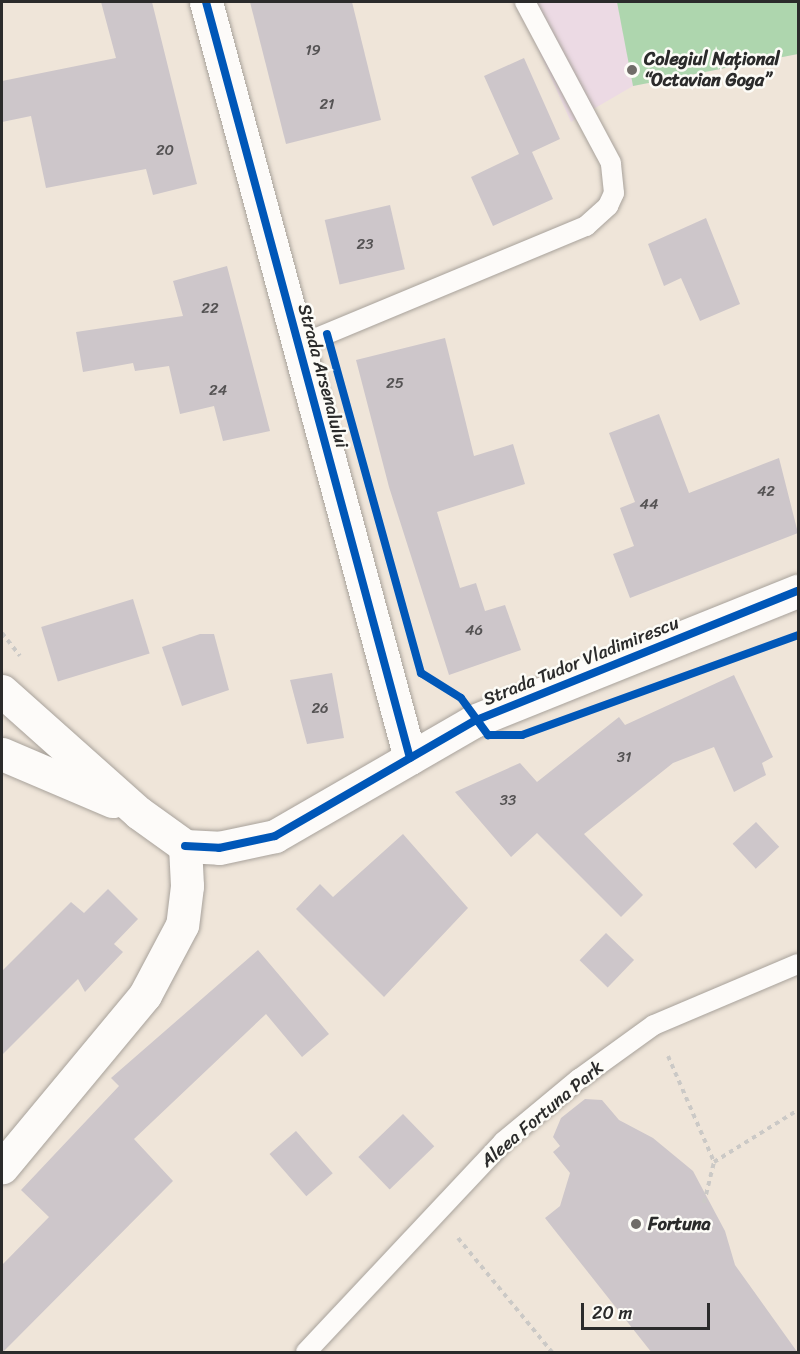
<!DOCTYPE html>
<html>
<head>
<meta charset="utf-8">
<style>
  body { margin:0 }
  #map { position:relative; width:800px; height:1354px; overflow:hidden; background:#efe5d9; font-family:Sriracha,sans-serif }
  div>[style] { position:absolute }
  .built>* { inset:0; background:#ecdae4 }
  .green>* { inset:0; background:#aed6ae }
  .building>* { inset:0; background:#cdc6ca; transform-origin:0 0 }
  .path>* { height:4px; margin-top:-2px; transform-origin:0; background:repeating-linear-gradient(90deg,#cbc9c6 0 4.5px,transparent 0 9px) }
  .roads { filter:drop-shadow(0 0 2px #a8a29b) drop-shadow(0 0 2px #a8a29b) }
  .service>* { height:20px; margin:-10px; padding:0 10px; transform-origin:10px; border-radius:10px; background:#fdfbf9 }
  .minor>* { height:33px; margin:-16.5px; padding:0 16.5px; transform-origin:16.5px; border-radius:16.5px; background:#fdfbf9 }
  .tertiary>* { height:33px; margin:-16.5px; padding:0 16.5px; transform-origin:16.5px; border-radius:16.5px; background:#fdfbf9 }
  .cycleway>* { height:8px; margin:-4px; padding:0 4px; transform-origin:4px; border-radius:4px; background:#0057b8 }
  .dots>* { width:16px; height:16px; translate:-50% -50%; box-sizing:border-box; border:3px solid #fdfcf7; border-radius:50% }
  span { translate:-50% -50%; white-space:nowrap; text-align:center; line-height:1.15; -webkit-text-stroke:5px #fdfcf7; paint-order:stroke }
  .number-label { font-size:15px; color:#545253 }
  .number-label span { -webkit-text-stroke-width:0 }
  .poi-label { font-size:18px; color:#2b2b2b; font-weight:700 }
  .left { translate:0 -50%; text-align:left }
  .street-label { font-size:18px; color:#2b2b2b }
  .frame { position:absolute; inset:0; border:3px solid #2b2b2b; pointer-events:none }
  .scale { position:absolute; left:581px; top:1303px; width:129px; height:27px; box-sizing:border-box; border:3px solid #2b2b2b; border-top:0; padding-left:8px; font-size:18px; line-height:21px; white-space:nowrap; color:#2b2b2b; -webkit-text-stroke:4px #fdfcf7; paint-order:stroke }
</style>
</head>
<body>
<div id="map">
  <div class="built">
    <i style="clip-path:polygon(517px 2px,798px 2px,798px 54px,633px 86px,571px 122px)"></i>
  </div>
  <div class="green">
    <i style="clip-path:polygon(617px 2px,798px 2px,798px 54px,633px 86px)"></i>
  </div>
  <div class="building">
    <i style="clip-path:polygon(101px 2px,152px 2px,197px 184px,153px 195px,146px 169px,46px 188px,31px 116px,2px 122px,2px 81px,116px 58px)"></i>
    <i style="clip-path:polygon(250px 2px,352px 2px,381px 120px,286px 144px)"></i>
    <i style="clip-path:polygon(524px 58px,560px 139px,532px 152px,553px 199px,493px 226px,471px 177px,519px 154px,484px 76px)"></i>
    <i style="left:390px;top:205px;width:66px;height:67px;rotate:77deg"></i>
    <i style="clip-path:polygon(706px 218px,740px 304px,700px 321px,681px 278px,664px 286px,648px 244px)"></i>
    <i style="clip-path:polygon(227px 266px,270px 431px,223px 441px,214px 406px,180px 414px,169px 366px,135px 371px,133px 363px,83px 372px,76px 332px,183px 316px,173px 281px)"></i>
    <i style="clip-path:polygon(445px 338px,474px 456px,513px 444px,525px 484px,437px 512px,460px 588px,476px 583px,485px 611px,505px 605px,521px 650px,449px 675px,389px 487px,356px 360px)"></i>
    <i style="clip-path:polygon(659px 414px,689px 493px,779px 458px,798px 533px,630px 598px,613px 554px,634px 546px,620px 508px,635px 502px,609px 433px)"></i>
    <i style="left:133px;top:599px;width:57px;height:96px;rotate:73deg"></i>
    <i style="clip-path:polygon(200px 634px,214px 634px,229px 690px,182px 706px,162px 647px)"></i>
    <i style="clip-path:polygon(332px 673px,344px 738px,307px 744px,290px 680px)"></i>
    <i style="clip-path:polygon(734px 675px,773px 757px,762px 763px,766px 775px,734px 792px,714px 747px,673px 763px,584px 834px,643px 895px,621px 917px,537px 833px,511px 857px,455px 792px,520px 763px,537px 782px,619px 717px,625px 725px)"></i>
    <i style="left:756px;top:822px;width:34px;height:32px;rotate:47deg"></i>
    <i style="clip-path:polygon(403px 834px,468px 908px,384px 997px,296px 909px,320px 884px,333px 897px)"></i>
    <i style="clip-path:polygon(108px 889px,138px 919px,114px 944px,123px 952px,85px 992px,78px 979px,2px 1055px,2px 971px,71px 902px,84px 913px)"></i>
    <i style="left:606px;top:933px;width:39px;height:38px;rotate:44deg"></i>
    <i style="clip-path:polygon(258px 950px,329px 1034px,302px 1057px,266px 1014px,134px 1139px,173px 1181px,2px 1353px,2px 1265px,49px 1217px,21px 1190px,119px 1086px,111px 1078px)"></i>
    <i style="clip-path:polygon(585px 1099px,602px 1100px,619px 1120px,653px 1138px,693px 1171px,725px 1231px,735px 1265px,798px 1353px,652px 1353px,545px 1218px,560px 1206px,570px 1173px,553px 1152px,560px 1146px,553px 1137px,561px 1118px)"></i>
    <i style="left:403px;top:1114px;width:45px;height:62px;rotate:46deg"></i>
    <i style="left:296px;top:1131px;width:56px;height:35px;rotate:49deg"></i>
  </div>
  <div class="path">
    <i style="left:2px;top:633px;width:29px;rotate:52deg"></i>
    <i style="left:668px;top:1056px;width:116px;rotate:66.5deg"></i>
    <i style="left:704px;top:1203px;width:42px;rotate:-76.3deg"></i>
    <i style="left:714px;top:1162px;width:99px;rotate:-31.8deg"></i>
    <i style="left:458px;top:1238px;width:148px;rotate:50.5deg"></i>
  </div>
  <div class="roads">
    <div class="service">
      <i style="left:300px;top:345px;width:310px;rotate:-22.6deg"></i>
      <i style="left:586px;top:226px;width:30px;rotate:-42deg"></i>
      <i style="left:608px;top:206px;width:14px;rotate:-65deg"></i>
      <i style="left:614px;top:193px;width:30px;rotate:-96deg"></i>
      <i style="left:611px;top:163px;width:183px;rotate:-118.1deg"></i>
      <i style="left:306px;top:1352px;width:288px;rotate:-46.8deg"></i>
      <i style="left:503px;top:1142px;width:99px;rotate:-39.7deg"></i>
      <i style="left:579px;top:1079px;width:92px;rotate:-35.8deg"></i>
      <i style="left:654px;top:1025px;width:156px;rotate:-23deg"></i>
    </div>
    <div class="minor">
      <i style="left:206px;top:2px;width:783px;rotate:74.9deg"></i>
      <i style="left:2px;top:691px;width:183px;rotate:41.7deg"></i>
      <i style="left:139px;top:813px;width:57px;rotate:35.7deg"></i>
      <i style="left:185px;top:846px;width:40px;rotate:87.1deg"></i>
      <i style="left:187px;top:886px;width:39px;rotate:97deg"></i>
      <i style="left:182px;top:925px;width:79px;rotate:117.9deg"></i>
      <i style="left:145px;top:995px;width:224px;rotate:129.7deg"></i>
      <i style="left:2px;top:754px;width:120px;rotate:23.1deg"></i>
    </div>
    <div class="tertiary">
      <i style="left:185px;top:846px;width:34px;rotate:3deg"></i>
      <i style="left:219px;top:848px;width:57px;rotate:-12.1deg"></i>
      <i style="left:275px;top:836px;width:230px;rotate:-30deg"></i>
      <i style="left:474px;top:721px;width:349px;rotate:-21.9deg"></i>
    </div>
  </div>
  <div class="cycleway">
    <i style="left:206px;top:2px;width:783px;rotate:74.9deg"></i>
    <i style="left:327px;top:334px;width:352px;rotate:74.5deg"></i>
    <i style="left:421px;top:673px;width:47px;rotate:32deg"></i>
    <i style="left:461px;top:698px;width:46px;rotate:53.9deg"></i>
    <i style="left:488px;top:735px;width:34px"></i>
    <i style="left:522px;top:735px;width:294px;rotate:-19.9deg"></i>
    <i style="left:185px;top:846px;width:34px;rotate:3deg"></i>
    <i style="left:219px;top:848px;width:57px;rotate:-12.1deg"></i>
    <i style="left:275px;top:836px;width:230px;rotate:-30deg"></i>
    <i style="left:474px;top:721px;width:349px;rotate:-21.9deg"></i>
  </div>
  <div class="dots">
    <i style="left:632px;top:70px;background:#706c68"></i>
    <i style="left:636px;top:1224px;background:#706c68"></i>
  </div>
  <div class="number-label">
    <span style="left:313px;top:51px">19</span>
    <span style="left:327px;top:105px">21</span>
    <span style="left:165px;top:151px">20</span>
    <span style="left:365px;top:245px">23</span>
    <span style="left:210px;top:309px">22</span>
    <span style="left:395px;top:384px">25</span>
    <span style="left:218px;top:391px">24</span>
    <span style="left:766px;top:492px">42</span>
    <span style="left:649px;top:505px">44</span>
    <span style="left:474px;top:631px">46</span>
    <span style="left:320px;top:709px">26</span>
    <span style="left:624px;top:758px">31</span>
    <span style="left:508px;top:801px">33</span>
  </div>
  <div class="poi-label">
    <span class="left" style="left:644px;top:70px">Colegiul Național<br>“Octavian Goga”</span>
    <span class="left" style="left:648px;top:1224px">Fortuna</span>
  </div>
  <div class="street-label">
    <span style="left:323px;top:376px;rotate:75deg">Strada Arsenalului</span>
    <span style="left:581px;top:661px;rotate:-22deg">Strada Tudor Vladimirescu</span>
    <span style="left:542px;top:1114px;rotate:-40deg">Aleea Fortuna Park</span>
  </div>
  <div class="frame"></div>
  <div class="scale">20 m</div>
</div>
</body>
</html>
